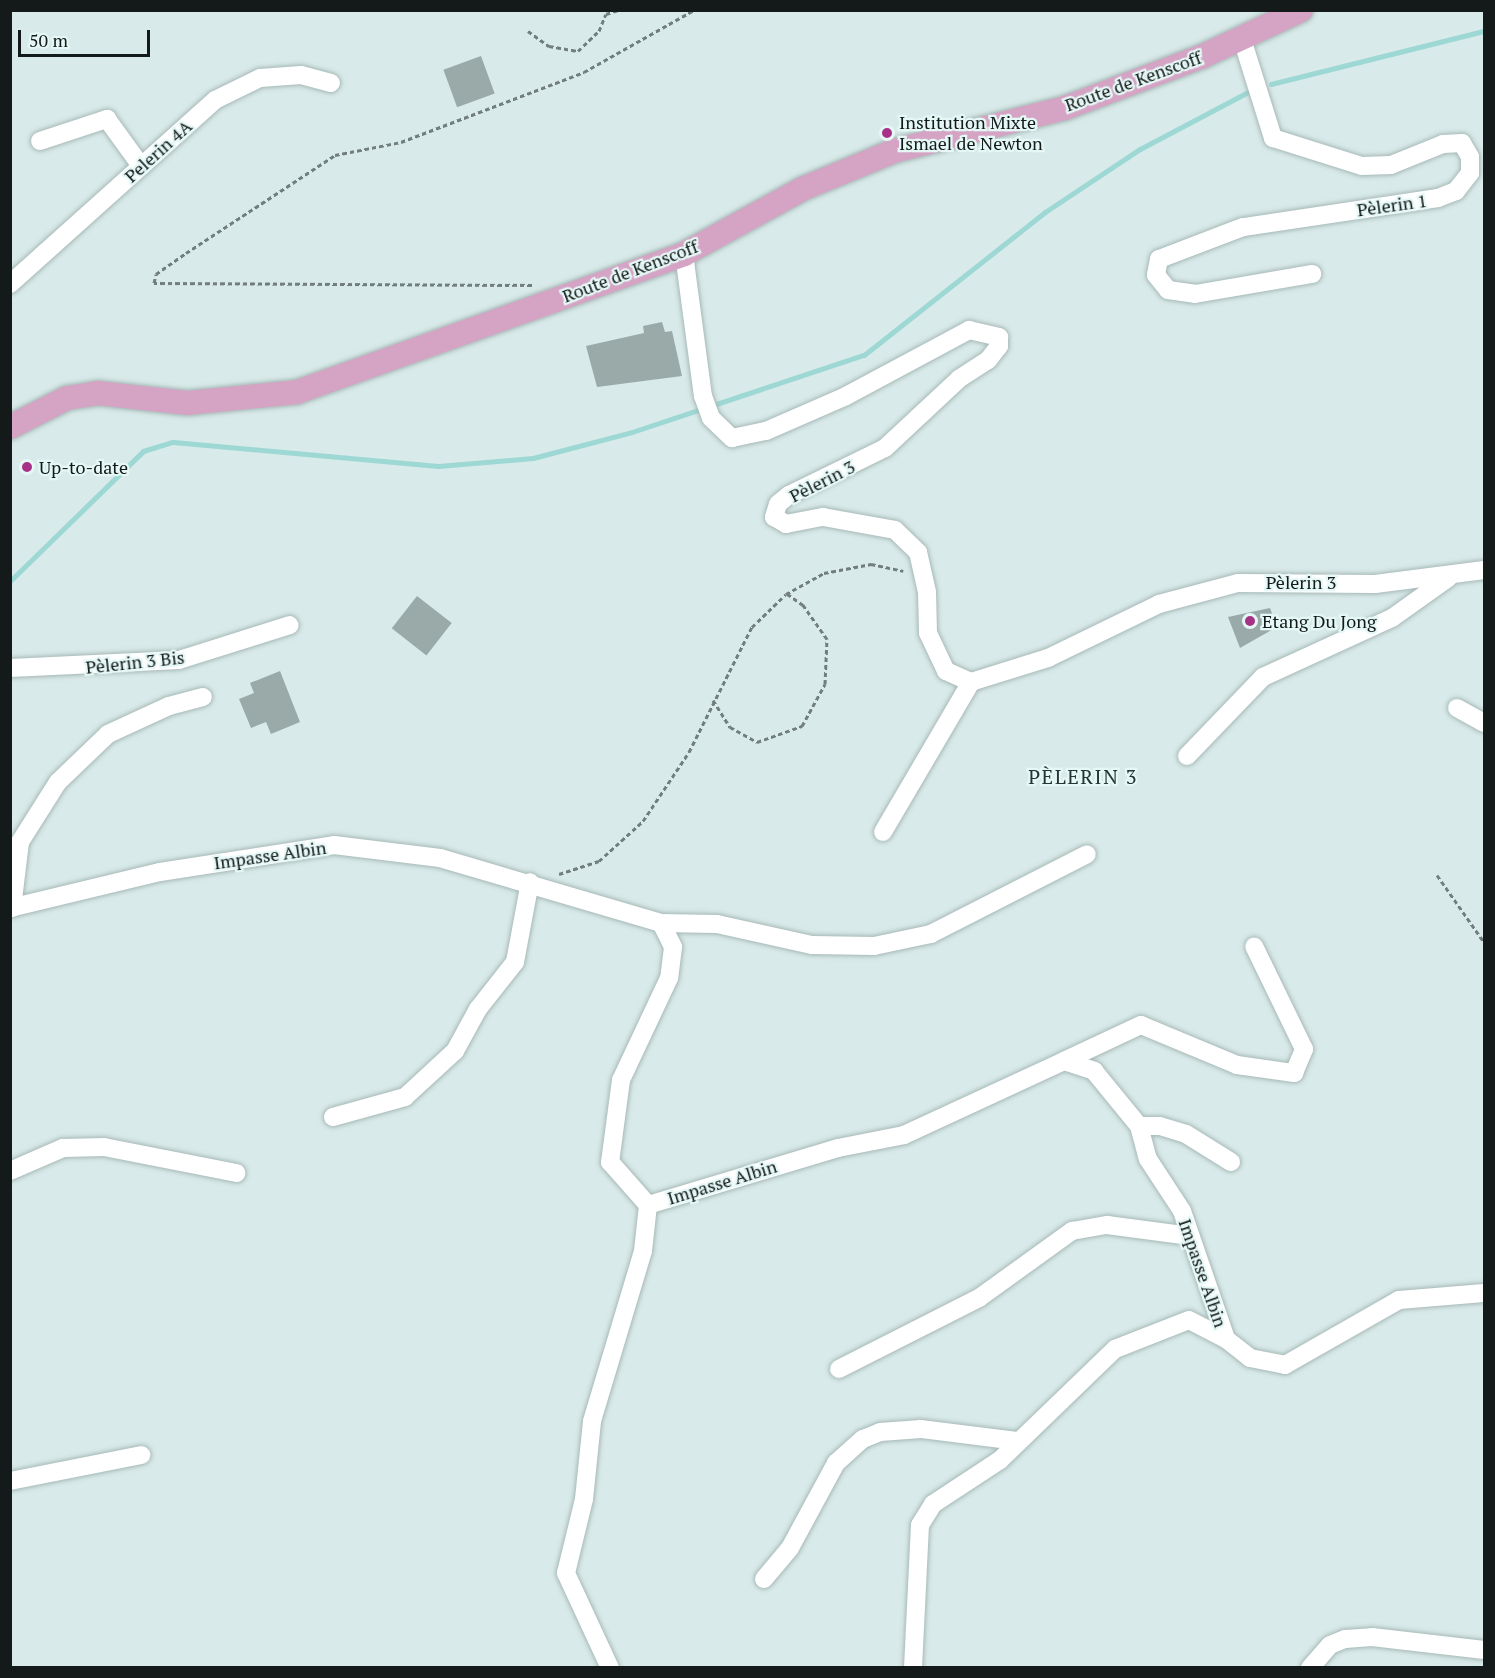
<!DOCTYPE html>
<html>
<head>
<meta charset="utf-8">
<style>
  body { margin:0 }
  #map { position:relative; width:1495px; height:1678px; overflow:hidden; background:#d8eae9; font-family:"PT Serif",serif }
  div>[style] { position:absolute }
  .stream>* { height:5px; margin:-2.5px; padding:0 2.5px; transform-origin:2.5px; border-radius:2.5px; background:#9dd8d4 }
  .building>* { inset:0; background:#99aaa9; transform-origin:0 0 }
  .path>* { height:3px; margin-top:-1.5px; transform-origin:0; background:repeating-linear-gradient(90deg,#717e7d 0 4.5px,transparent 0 7.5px) }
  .roads { filter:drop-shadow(0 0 2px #a7b9b7) drop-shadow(0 0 2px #a7b9b7) }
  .minor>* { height:18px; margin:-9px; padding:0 9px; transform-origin:9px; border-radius:9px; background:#fff }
  .major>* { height:24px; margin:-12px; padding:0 12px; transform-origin:12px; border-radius:12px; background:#d5a4c5 }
  .dots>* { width:16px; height:16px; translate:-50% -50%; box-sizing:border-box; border:3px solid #e5f8f6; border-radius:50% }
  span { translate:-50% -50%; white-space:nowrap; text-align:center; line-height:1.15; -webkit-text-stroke:4.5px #e5f8f6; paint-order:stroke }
  .street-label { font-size:18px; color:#131a19 }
  .poi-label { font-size:18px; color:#131a19 }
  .left { translate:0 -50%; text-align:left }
  .neighbourhood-label { font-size:20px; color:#263433; letter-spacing:1.5px }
  .frame { position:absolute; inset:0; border:12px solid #131a19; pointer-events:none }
  .scale { position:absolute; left:18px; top:30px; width:132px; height:27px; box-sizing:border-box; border:3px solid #131a19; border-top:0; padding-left:8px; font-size:18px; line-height:21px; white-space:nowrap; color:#131a19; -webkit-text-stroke:4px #e5f8f6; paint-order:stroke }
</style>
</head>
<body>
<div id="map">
  <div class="stream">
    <i style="left:1271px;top:84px;width:219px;rotate:-14deg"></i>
    <i style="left:10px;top:581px;width:186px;rotate:-44.3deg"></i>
    <i style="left:143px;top:451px;width:31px;rotate:-17deg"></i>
    <i style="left:173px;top:442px;width:266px;rotate:5.2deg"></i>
    <i style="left:438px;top:466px;width:95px;rotate:-4.8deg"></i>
    <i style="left:533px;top:458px;width:102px;rotate:-14.7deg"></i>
    <i style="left:632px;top:432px;width:244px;rotate:-18.4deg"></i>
    <i style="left:864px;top:355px;width:231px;rotate:-38.3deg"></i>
    <i style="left:1045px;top:212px;width:114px;rotate:-33.6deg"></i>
    <i style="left:1140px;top:149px;width:129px;rotate:-27.8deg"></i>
  </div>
  <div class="building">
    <i style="left:481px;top:56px;width:40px;height:40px;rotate:70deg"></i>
    <i style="clip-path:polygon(662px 322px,665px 332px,672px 331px,682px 376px,597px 387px,586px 346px,644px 333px,643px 326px)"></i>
    <i style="left:417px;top:596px;width:44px;height:41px;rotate:38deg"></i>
    <i style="clip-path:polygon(1270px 608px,1277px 627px,1240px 648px,1228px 617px)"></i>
    <i style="clip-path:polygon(280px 671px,300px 722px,271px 734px,266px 722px,251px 728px,239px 699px,254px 693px,250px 683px)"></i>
  </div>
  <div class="path">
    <i style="left:528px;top:31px;width:26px;rotate:36deg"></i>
    <i style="left:549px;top:46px;width:29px;rotate:10deg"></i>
    <i style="left:578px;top:51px;width:29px;rotate:-44deg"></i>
    <i style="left:599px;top:31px;width:18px;rotate:-68deg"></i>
    <i style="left:606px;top:14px;width:13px;rotate:-18deg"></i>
    <i style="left:532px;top:285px;width:378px;rotate:-179.7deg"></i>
    <i style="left:154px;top:283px;width:9px;rotate:-77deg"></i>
    <i style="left:156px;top:274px;width:37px;rotate:-35deg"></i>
    <i style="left:186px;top:253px;width:178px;rotate:-33.3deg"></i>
    <i style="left:335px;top:155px;width:67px;rotate:-11.1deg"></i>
    <i style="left:401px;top:142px;width:196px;rotate:-20.9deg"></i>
    <i style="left:584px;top:72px;width:126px;rotate:-29.4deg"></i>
    <i style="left:713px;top:700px;width:32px;rotate:58deg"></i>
    <i style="left:730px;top:727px;width:31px;rotate:29deg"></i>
    <i style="left:757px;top:742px;width:48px;rotate:-19.6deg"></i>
    <i style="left:802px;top:726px;width:48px;rotate:-61.3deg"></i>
    <i style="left:825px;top:684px;width:45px;rotate:-87.5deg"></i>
    <i style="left:827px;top:639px;width:42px;rotate:-125.2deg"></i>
    <i style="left:803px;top:605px;width:19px;rotate:-145deg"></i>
    <i style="left:559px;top:874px;width:42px;rotate:-18deg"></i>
    <i style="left:599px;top:861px;width:59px;rotate:-42.3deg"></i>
    <i style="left:643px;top:821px;width:83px;rotate:-56.3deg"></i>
    <i style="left:689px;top:752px;width:140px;rotate:-63.3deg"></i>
    <i style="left:752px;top:627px;width:47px;rotate:-44.1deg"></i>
    <i style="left:786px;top:594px;width:43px;rotate:-28.9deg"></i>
    <i style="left:824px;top:573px;width:48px;rotate:-10.8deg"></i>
    <i style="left:871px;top:564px;width:33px;rotate:12deg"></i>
    <i style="left:1437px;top:875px;width:82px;rotate:55deg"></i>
  </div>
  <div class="roads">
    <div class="minor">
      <i style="left:1242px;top:39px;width:104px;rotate:72.6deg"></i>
      <i style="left:1273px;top:138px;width:93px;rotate:17.5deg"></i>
      <i style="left:1362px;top:166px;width:29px;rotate:-2deg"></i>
      <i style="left:1391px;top:165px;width:56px;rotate:-22deg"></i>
      <i style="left:1443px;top:144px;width:19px;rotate:-3deg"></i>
      <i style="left:1462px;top:143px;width:16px;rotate:60deg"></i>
      <i style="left:1470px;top:157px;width:16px;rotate:90deg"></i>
      <i style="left:1470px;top:173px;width:23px;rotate:128deg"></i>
      <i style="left:1456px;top:191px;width:19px;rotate:159deg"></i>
      <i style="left:1438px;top:198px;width:197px;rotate:171.5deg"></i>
      <i style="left:1243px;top:227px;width:90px;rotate:159.1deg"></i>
      <i style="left:1159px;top:259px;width:16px;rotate:101deg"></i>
      <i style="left:1156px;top:275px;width:19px;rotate:51deg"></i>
      <i style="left:1168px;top:290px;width:27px;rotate:8deg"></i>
      <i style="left:1195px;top:294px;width:119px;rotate:-9.7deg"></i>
      <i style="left:40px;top:141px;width:71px;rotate:-18.2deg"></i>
      <i style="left:107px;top:119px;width:58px;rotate:54.1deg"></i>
      <i style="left:684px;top:254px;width:143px;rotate:82.4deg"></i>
      <i style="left:703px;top:396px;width:23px;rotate:70deg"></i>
      <i style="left:711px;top:418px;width:29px;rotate:44deg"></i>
      <i style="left:732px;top:438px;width:35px;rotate:-12deg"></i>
      <i style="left:766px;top:431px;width:87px;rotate:-23.6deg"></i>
      <i style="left:846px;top:396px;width:140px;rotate:-28.2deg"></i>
      <i style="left:969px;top:330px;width:31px;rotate:13deg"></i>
      <i style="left:999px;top:337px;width:9px;rotate:90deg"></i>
      <i style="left:999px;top:346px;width:18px;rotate:128deg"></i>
      <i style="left:988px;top:360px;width:35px;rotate:147deg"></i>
      <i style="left:959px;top:379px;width:101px;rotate:137deg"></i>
      <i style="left:885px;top:448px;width:107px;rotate:153.9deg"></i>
      <i style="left:789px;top:495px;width:14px;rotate:141deg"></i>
      <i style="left:778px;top:504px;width:14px;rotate:107deg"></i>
      <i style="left:774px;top:517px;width:14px;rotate:30deg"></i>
      <i style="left:786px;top:524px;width:38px;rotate:-11deg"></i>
      <i style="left:823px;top:517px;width:73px;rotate:10.2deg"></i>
      <i style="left:895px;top:530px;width:32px;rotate:44deg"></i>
      <i style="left:918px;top:552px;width:41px;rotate:77.3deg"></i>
      <i style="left:927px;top:592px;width:41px;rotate:88.6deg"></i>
      <i style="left:928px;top:633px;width:42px;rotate:64.7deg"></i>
      <i style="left:946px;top:671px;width:27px;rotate:24deg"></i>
      <i style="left:971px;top:682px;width:81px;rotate:-17.3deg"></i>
      <i style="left:1048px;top:658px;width:123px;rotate:-25.9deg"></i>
      <i style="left:1159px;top:604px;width:82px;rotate:-14.9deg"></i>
      <i style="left:1238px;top:583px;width:137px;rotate:0.4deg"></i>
      <i style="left:1375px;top:584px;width:110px;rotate:-7.3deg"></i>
      <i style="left:10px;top:284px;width:275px;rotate:-41.9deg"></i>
      <i style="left:215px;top:100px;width:50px;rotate:-26.1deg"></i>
      <i style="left:260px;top:78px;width:41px;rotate:-4.2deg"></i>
      <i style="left:301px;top:75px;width:31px;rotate:15deg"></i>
      <i style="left:10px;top:668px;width:169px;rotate:-2.7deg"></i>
      <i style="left:179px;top:660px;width:116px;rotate:-17.5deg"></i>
      <i style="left:1457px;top:708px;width:31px;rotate:29deg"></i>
      <i style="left:1187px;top:756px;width:110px;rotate:-46.1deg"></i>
      <i style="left:1263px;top:677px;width:142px;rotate:-24.6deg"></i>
      <i style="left:1392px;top:618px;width:69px;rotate:-35.5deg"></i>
      <i style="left:883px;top:832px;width:174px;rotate:-59.6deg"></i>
      <i style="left:10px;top:908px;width:154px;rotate:-13.5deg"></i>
      <i style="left:160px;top:872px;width:176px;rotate:-8.8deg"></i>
      <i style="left:334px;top:845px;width:107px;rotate:7deg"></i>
      <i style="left:440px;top:858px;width:230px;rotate:16.4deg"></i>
      <i style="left:661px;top:923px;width:56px;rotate:1deg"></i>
      <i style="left:717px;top:924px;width:97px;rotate:12.5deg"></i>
      <i style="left:812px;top:945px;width:62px;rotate:0.9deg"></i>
      <i style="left:874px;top:946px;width:58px;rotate:-11.9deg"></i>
      <i style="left:931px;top:934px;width:175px;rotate:-27.1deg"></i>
      <i style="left:12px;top:908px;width:66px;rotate:-83.1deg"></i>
      <i style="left:20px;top:842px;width:71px;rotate:-57.7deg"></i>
      <i style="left:58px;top:782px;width:69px;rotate:-43.8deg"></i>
      <i style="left:108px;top:734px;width:67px;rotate:-24.7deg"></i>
      <i style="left:169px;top:706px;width:35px;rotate:-15deg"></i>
      <i style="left:661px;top:923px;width:27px;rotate:63deg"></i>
      <i style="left:673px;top:947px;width:31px;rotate:97deg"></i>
      <i style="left:669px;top:978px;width:113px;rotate:115.2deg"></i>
      <i style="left:621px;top:1080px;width:83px;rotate:97.6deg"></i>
      <i style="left:610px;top:1162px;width:57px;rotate:48.5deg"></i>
      <i style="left:648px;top:1205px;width:198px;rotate:-16.7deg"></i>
      <i style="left:838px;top:1148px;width:67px;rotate:-11.1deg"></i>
      <i style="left:904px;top:1135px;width:176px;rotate:-24.8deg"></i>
      <i style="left:1064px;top:1061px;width:32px;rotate:18deg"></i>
      <i style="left:1094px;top:1071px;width:71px;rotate:50.7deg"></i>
      <i style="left:1139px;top:1126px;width:34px;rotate:75deg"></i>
      <i style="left:1148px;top:1159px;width:62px;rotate:56.8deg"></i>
      <i style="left:1182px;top:1211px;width:135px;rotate:71deg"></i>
      <i style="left:1226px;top:1339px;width:31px;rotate:38deg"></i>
      <i style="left:1250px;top:1358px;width:36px;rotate:11deg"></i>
      <i style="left:1285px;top:1365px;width:131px;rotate:-29.7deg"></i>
      <i style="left:1399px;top:1300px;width:85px;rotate:-4.7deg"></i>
      <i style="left:1064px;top:1061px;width:85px;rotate:-25.1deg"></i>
      <i style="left:1141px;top:1025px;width:104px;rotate:22.6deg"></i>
      <i style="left:1237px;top:1065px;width:58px;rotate:8deg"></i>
      <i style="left:1294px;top:1073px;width:26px;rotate:-67deg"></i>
      <i style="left:1304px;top:1049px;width:114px;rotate:-115.9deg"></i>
      <i style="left:333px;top:1117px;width:75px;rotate:-15.5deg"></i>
      <i style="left:405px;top:1097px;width:68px;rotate:-42.6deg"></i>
      <i style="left:455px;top:1051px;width:48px;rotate:-61.3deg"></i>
      <i style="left:478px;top:1009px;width:60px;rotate:-51.8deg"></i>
      <i style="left:515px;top:962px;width:81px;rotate:-79.4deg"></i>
      <i style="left:1139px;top:1126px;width:21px"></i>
      <i style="left:1160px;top:1126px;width:27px;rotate:17deg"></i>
      <i style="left:1186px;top:1134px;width:53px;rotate:31.9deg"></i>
      <i style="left:10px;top:1171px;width:58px;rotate:-23.5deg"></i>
      <i style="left:63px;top:1148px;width:41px;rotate:-1.4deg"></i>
      <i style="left:104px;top:1147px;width:135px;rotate:11.1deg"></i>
      <i style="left:839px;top:1369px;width:157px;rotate:-26.9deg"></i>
      <i style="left:979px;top:1298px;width:115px;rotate:-35.8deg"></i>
      <i style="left:1072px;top:1231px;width:36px;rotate:-10deg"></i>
      <i style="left:1107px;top:1225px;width:84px;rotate:7.5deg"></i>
      <i style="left:10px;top:1481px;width:134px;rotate:-11.2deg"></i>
      <i style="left:764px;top:1579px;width:40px;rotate:-50deg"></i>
      <i style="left:790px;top:1548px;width:97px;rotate:-61.6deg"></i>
      <i style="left:836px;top:1463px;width:36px;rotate:-42deg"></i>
      <i style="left:863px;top:1439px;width:18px;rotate:-22deg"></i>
      <i style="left:880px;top:1432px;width:41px;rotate:-4.2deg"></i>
      <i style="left:921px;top:1429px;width:98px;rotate:7.1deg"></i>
      <i style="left:610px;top:1668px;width:105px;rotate:-114.9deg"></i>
      <i style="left:566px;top:1573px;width:76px;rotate:-76.3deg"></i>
      <i style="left:584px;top:1499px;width:78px;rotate:-84.1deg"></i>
      <i style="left:592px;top:1421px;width:177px;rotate:-73.3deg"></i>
      <i style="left:643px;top:1251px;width:46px;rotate:-83.8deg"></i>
      <i style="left:913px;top:1668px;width:143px;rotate:-87.2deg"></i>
      <i style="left:920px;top:1525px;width:25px;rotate:-58deg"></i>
      <i style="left:933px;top:1504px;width:80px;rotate:-33.3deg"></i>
      <i style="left:1000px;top:1460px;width:160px;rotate:-44deg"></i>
      <i style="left:1115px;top:1349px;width:79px;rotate:-21.4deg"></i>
      <i style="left:1189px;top:1320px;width:42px;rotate:27.2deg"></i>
      <i style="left:1310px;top:1668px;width:30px;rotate:-49deg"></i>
      <i style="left:1330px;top:1645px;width:16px;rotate:-22deg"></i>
      <i style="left:1345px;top:1639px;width:27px;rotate:-4deg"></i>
      <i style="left:1372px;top:1637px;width:113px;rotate:6.6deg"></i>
    </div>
    <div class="major">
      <i style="left:10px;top:427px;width:64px;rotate:-27deg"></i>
      <i style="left:67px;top:398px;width:30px;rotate:-9deg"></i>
      <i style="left:97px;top:393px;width:91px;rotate:6.3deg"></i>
      <i style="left:187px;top:403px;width:111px;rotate:-5.7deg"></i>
      <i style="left:297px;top:392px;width:411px;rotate:-19.6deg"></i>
      <i style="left:684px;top:254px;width:135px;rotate:-28.8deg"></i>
      <i style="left:802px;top:189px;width:100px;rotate:-22.4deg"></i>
      <i style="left:894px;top:151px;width:176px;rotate:-14.1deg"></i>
      <i style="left:1065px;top:108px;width:147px;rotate:-20.6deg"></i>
      <i style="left:1203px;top:56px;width:108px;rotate:-25.1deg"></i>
    </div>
  </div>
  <div class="dots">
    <i style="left:887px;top:133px;background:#a83188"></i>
    <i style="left:27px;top:467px;background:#a83188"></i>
    <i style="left:1250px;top:621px;background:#a83188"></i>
  </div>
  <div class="street-label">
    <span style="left:1133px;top:81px;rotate:-20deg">Route de Kenscoff</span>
    <span style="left:158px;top:151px;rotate:-42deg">Pelerin 4A</span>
    <span style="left:1392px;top:205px;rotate:-8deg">Pèlerin 1</span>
    <span style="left:630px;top:271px;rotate:-21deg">Route de Kenscoff</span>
    <span style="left:822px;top:481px;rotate:-27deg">Pèlerin 3</span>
    <span style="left:1301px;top:582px">Pèlerin 3</span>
    <span style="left:135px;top:662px;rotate:-6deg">Pèlerin 3 Bis</span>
    <span style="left:270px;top:855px;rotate:-8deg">Impasse Albin</span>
    <span style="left:722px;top:1182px;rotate:-17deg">Impasse Albin</span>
    <span style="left:1203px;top:1273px;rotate:71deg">Impasse Albin</span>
  </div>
  <div class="poi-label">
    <span class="left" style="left:899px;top:133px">Institution Mixte<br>Ismael de Newton</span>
    <span class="left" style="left:39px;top:467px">Up-to-date</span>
    <span class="left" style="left:1262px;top:621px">Etang Du Jong</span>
  </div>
  <div class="neighbourhood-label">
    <span style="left:1083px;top:776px">PÈLERIN 3</span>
  </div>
  <div class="frame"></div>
  <div class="scale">50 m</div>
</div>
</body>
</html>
